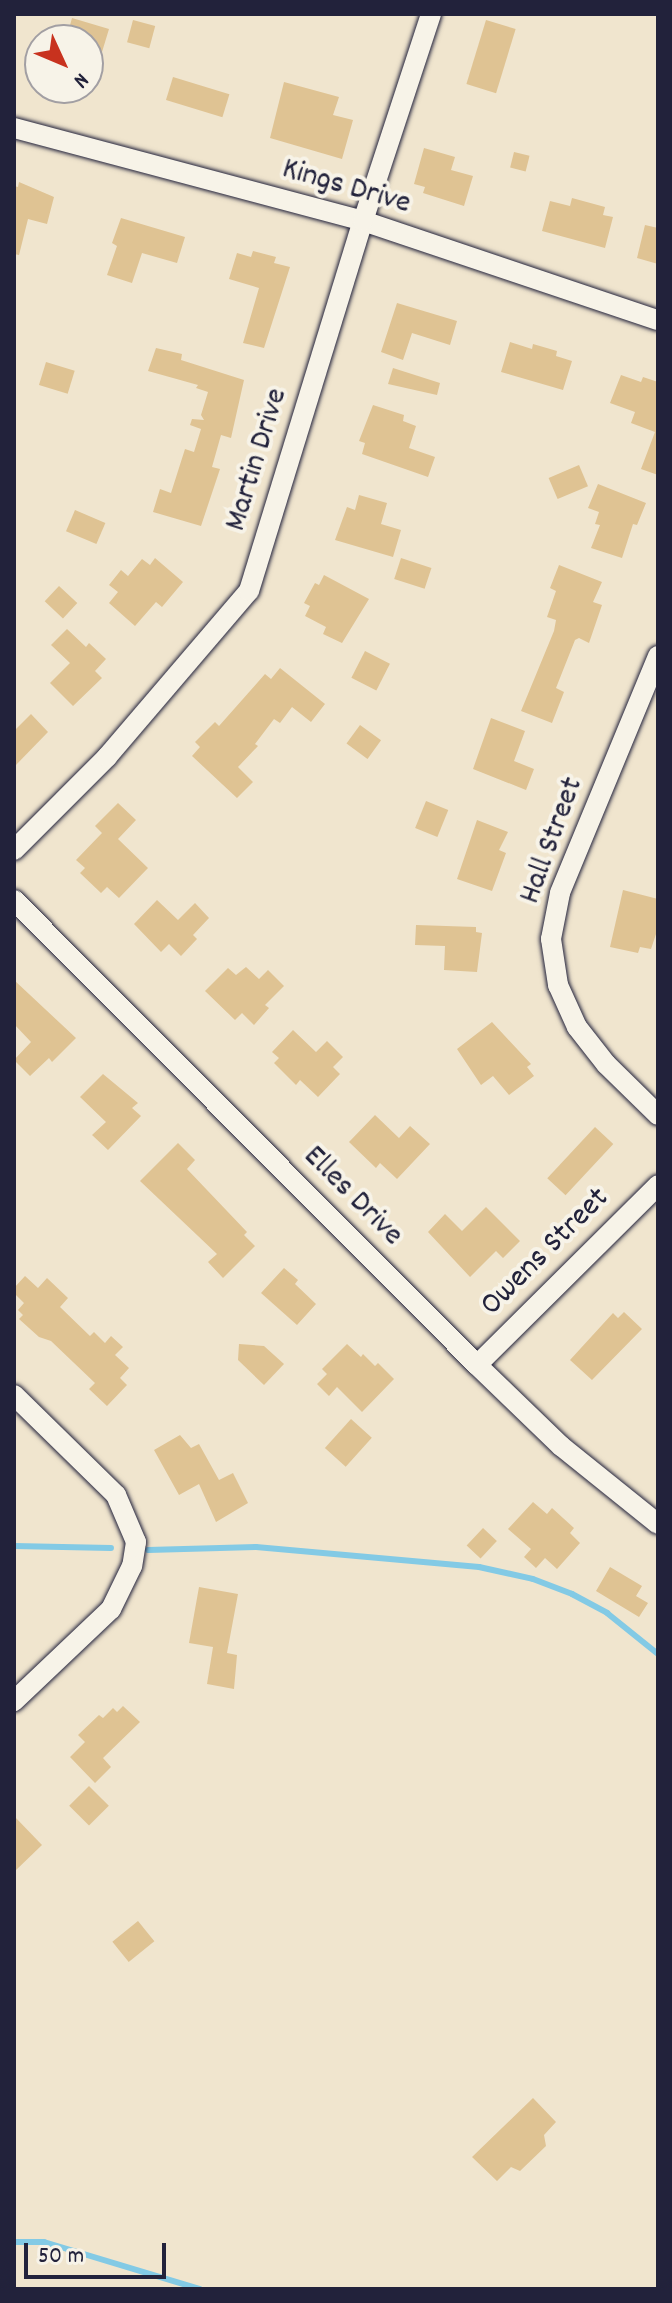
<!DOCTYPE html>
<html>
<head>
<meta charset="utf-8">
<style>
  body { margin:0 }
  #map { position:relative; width:672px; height:2303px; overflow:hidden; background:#f0e5ce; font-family:Dekko,sans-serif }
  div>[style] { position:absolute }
  .stream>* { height:6px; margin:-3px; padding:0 3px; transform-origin:3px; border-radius:3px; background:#83cae5 }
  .building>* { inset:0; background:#dfc393; transform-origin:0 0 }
  .roads { filter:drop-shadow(0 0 2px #22223b) drop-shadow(0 0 2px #22223b) }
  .street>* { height:20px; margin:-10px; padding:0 10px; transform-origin:10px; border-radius:10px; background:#f7f3e8 }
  span { translate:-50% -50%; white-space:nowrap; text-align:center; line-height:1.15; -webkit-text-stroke:8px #f7f3e8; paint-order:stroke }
  .street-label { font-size:32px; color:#22223b }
  .frame { position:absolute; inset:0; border:16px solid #22223b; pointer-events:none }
  .north { position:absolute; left:24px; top:24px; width:80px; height:80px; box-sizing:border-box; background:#f7f3e8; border:2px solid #a29fa3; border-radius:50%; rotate:134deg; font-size:22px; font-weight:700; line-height:32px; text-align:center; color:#22223b }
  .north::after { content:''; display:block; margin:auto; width:28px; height:36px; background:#c8321e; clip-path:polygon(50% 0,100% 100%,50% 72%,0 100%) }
  .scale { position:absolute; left:24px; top:2243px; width:142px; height:36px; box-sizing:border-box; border:4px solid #22223b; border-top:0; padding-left:10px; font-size:24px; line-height:28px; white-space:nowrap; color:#22223b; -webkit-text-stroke:6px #f7f3e8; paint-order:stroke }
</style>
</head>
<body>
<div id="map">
  <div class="stream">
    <i style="left:14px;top:1546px;width:97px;rotate:1.2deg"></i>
    <i style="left:148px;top:1550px;width:108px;rotate:-1.6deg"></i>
    <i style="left:256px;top:1547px;width:224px;rotate:5.1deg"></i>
    <i style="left:479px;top:1567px;width:55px;rotate:12.5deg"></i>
    <i style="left:533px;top:1579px;width:42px;rotate:21deg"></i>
    <i style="left:572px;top:1594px;width:40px;rotate:28deg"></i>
    <i style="left:607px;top:1613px;width:65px;rotate:38.8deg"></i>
    <i style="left:14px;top:2242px;width:30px"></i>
    <i style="left:44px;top:2242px;width:163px;rotate:16.8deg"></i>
  </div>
  <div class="building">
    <i style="clip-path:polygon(72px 18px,109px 29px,92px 85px,88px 85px,88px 40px,66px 40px)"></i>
    <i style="left:133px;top:20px;width:23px;height:23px;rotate:15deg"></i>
    <i style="left:486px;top:20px;width:31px;height:67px;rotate:17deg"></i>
    <i style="left:173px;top:77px;width:59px;height:24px;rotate:17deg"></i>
    <i style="clip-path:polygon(284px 82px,339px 97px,333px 115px,353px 120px,342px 159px,270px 138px)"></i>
    <i style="clip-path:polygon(424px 148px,455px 157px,451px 170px,473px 176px,464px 206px,423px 193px,425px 187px,414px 184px)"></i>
    <i style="left:514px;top:152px;width:16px;height:16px;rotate:14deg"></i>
    <i style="clip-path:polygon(19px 182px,54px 197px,47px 224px,28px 219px,19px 255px,14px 254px,14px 186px,18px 187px)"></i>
    <i style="clip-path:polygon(572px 198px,605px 207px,603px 215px,613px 217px,605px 248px,542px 231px,550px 201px,570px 206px)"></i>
    <i style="clip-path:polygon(121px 218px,185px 237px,177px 263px,142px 253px,132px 283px,107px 275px,117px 246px,112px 243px)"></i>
    <i style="clip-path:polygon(645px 225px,658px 228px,658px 264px,637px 258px)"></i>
    <i style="clip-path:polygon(253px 251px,276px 257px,274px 263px,290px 267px,264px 348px,243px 343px,259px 288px,229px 279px,237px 253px,251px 257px)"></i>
    <i style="clip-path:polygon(397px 303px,457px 321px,450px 345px,412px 333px,403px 360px,381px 352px)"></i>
    <i style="clip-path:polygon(510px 342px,532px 349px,533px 344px,557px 351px,556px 356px,572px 361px,563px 390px,501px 372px)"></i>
    <i style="clip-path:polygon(156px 348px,182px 354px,181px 360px,244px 380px,231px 438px,221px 435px,212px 467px,220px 469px,201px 526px,153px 512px,160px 489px,171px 493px,185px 449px,194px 452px,201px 429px,190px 425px,192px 419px,204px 420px,201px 415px,208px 392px,196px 388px,198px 385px,148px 371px)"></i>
    <i style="left:46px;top:362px;width:30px;height:24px;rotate:17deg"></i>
    <i style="clip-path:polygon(393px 368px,440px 383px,437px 395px,388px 384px)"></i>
    <i style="clip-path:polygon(621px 375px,641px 382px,643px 377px,658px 382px,658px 475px,641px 469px,655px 432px,631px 423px,635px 412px,610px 403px)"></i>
    <i style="clip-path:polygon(373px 405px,404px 415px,403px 421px,416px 426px,409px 448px,435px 457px,428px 477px,362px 454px,365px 443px,359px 441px)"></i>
    <i style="left:579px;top:465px;width:23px;height:33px;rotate:67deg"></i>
    <i style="clip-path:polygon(598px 484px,646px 503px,637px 525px,633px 524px,622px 558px,591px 548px,600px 525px,595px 524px,599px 512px,588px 508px)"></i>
    <i style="clip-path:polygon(359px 495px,387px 503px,381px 524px,401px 530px,393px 557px,335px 540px,347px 507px,355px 510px)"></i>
    <i style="left:75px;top:510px;width:33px;height:23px;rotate:23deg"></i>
    <i style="clip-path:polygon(155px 558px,183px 582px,162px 607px,156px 602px,135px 626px,109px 603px,118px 592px,109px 585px,121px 570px,128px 576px,142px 559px,150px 565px)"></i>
    <i style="left:401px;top:558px;width:32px;height:22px;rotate:18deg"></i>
    <i style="clip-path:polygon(559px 565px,602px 582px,593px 602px,602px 605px,589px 643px,579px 638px,575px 640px,556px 688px,564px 692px,552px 723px,521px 711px,554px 631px,556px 620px,547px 617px,556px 591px,550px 588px)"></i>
    <i style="clip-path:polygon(324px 575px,369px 599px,342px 643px,323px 634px,326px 627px,305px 616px,310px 606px,304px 603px,315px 583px,319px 585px)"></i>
    <i style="left:59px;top:586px;width:25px;height:21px;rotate:43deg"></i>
    <i style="clip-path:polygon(67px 629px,86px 647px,89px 643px,106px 659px,95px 671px,102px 678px,73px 706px,50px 683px,70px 663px,51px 645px)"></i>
    <i style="left:365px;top:651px;width:28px;height:30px;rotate:27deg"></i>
    <i style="clip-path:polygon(280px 668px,325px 704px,311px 722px,292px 707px,280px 723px,274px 719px,255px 744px,258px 746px,238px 767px,253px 782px,237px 798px,192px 756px,200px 747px,195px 742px,215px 722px,219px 726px,265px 674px,271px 679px)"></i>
    <i style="clip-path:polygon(31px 714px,48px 732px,14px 767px,14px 731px)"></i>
    <i style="clip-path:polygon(491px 718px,525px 731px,514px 761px,534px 769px,526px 790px,473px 769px)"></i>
    <i style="left:360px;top:725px;width:26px;height:23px;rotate:36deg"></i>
    <i style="left:426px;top:801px;width:24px;height:29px;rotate:22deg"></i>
    <i style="clip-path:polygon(118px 803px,136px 820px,118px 839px,148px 868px,119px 898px,107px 887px,101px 893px,80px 873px,85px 868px,76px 860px,102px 833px,95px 826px)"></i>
    <i style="clip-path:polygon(477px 820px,508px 832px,499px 850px,506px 853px,492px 891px,457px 879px)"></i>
    <i style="clip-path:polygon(623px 890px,658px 899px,658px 928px,651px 949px,640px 947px,638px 953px,610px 947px)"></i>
    <i style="clip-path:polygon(157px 900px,178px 920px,195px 903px,209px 918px,193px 935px,197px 939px,181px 956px,169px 944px,161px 952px,134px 924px)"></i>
    <i style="clip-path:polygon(416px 925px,476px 927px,476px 932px,482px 933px,477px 972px,444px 970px,445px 946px,415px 945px)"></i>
    <i style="clip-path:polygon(246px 967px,259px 979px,268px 970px,284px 986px,265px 1005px,269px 1008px,254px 1025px,242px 1013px,235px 1020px,205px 991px,228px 968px,236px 975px)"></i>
    <i style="clip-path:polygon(14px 980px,76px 1038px,52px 1062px,49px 1058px,30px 1076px,14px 1060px,31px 1042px,14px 1024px)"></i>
    <i style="clip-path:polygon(492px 1022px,531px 1064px,527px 1067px,534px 1076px,509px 1095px,493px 1076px,481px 1085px,457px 1049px)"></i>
    <i style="clip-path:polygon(293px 1030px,316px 1052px,327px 1041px,343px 1057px,333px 1067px,340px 1074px,318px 1097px,300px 1080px,296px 1085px,274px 1063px,279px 1058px,272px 1052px)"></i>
    <i style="clip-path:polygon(103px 1074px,138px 1103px,132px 1108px,141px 1116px,108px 1150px,92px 1135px,106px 1122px,80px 1097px)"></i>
    <i style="clip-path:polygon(375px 1115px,399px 1138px,410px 1126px,430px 1144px,397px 1179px,380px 1163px,376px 1168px,349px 1142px)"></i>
    <i style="left:595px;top:1127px;width:25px;height:70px;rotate:43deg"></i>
    <i style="clip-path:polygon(178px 1143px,195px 1160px,187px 1169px,247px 1232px,244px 1235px,255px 1246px,223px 1278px,208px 1262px,217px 1254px,140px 1181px)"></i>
    <i style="clip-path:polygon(486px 1207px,520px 1241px,503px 1258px,496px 1251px,470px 1277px,428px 1232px,445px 1214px,462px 1231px)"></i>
    <i style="clip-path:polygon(284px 1268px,298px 1280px,295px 1284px,316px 1304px,297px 1325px,261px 1293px)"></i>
    <i style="clip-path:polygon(25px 1276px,38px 1288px,47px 1278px,68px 1298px,60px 1307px,90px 1336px,94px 1332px,105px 1343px,111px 1336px,123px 1347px,115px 1355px,129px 1368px,120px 1378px,127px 1385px,107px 1406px,89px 1389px,95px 1383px,51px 1341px,39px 1337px,19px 1319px,23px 1315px,18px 1310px,24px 1303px,14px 1293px,14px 1288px)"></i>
    <i style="clip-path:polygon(624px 1312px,642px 1329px,592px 1380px,570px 1360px,613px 1313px,618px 1318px)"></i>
    <i style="clip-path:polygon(239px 1344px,264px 1346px,284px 1364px,264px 1385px,238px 1360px)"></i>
    <i style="clip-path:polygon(347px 1344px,361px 1357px,363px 1354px,375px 1366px,378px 1363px,394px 1379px,362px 1412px,337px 1387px,329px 1396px,317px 1384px,327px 1374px,322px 1369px)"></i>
    <i style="left:351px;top:1419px;width:28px;height:39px;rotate:42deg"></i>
    <i style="clip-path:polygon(180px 1435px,191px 1448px,199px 1444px,219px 1480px,233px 1473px,248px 1503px,216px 1522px,199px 1484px,179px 1495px,154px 1450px)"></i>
    <i style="clip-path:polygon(533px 1502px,547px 1514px,552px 1508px,574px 1528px,570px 1533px,580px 1543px,557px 1569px,545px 1558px,536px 1568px,524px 1557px,531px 1549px,508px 1529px)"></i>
    <i style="left:483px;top:1528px;width:19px;height:24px;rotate:43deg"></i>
    <i style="clip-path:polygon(610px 1567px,642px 1586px,636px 1596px,648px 1603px,639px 1617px,596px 1591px)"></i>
    <i style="clip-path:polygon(199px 1587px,238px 1594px,227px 1653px,237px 1655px,234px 1689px,207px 1684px,213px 1647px,189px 1643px)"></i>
    <i style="clip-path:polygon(123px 1706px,140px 1722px,103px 1758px,111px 1767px,95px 1783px,70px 1757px,85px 1742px,78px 1735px,99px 1715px,103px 1718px,113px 1708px,117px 1712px)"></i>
    <i style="left:89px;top:1786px;width:28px;height:28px;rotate:45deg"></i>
    <i style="clip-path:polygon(14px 1816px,42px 1845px,14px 1872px)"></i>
    <i style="left:138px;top:1921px;width:26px;height:33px;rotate:51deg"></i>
    <i style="clip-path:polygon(533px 2098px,556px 2122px,544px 2135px,546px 2146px,520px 2171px,511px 2167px,497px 2181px,472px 2157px)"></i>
  </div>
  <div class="roads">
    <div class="street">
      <i style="left:14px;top:128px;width:361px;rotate:14.9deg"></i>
      <i style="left:363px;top:221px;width:311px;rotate:18.6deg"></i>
      <i style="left:658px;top:656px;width:256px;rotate:112.5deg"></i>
      <i style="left:560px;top:893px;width:47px;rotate:101.1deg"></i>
      <i style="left:551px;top:939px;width:47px;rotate:81.3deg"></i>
      <i style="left:558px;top:985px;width:46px;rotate:65.7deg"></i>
      <i style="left:577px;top:1027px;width:47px;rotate:51.9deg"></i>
      <i style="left:606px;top:1064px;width:73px;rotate:44.4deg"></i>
      <i style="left:14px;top:850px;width:132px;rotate:-45deg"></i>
      <i style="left:107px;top:757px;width:218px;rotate:-49.5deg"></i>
      <i style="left:249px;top:591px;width:387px;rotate:-72.9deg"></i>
      <i style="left:363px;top:221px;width:218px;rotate:-71.8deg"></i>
      <i style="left:14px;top:900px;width:656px;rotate:45.12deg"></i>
      <i style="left:477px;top:1365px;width:117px;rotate:44deg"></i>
      <i style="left:561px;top:1446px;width:124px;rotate:38.8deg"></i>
      <i style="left:477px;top:1365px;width:255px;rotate:-44.8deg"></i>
      <i style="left:14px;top:1395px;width:143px;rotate:44.4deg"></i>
      <i style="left:116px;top:1495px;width:51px;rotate:66.9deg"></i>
      <i style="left:136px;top:1542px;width:24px;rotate:99deg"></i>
      <i style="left:132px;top:1566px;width:48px;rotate:116deg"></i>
      <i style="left:111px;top:1609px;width:134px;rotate:136.5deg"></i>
    </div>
  </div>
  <div class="street-label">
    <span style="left:346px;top:188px;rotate:16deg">Kings Drive</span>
    <span style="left:258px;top:460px;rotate:-73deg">Martin Drive</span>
    <span style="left:553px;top:841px;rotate:-70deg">Hall Street</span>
    <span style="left:352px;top:1197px;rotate:45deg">Elles Drive</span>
    <span style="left:546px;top:1253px;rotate:-45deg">Owens Street</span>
  </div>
  <div class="frame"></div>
  <div class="north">N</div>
  <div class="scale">50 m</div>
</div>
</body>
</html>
